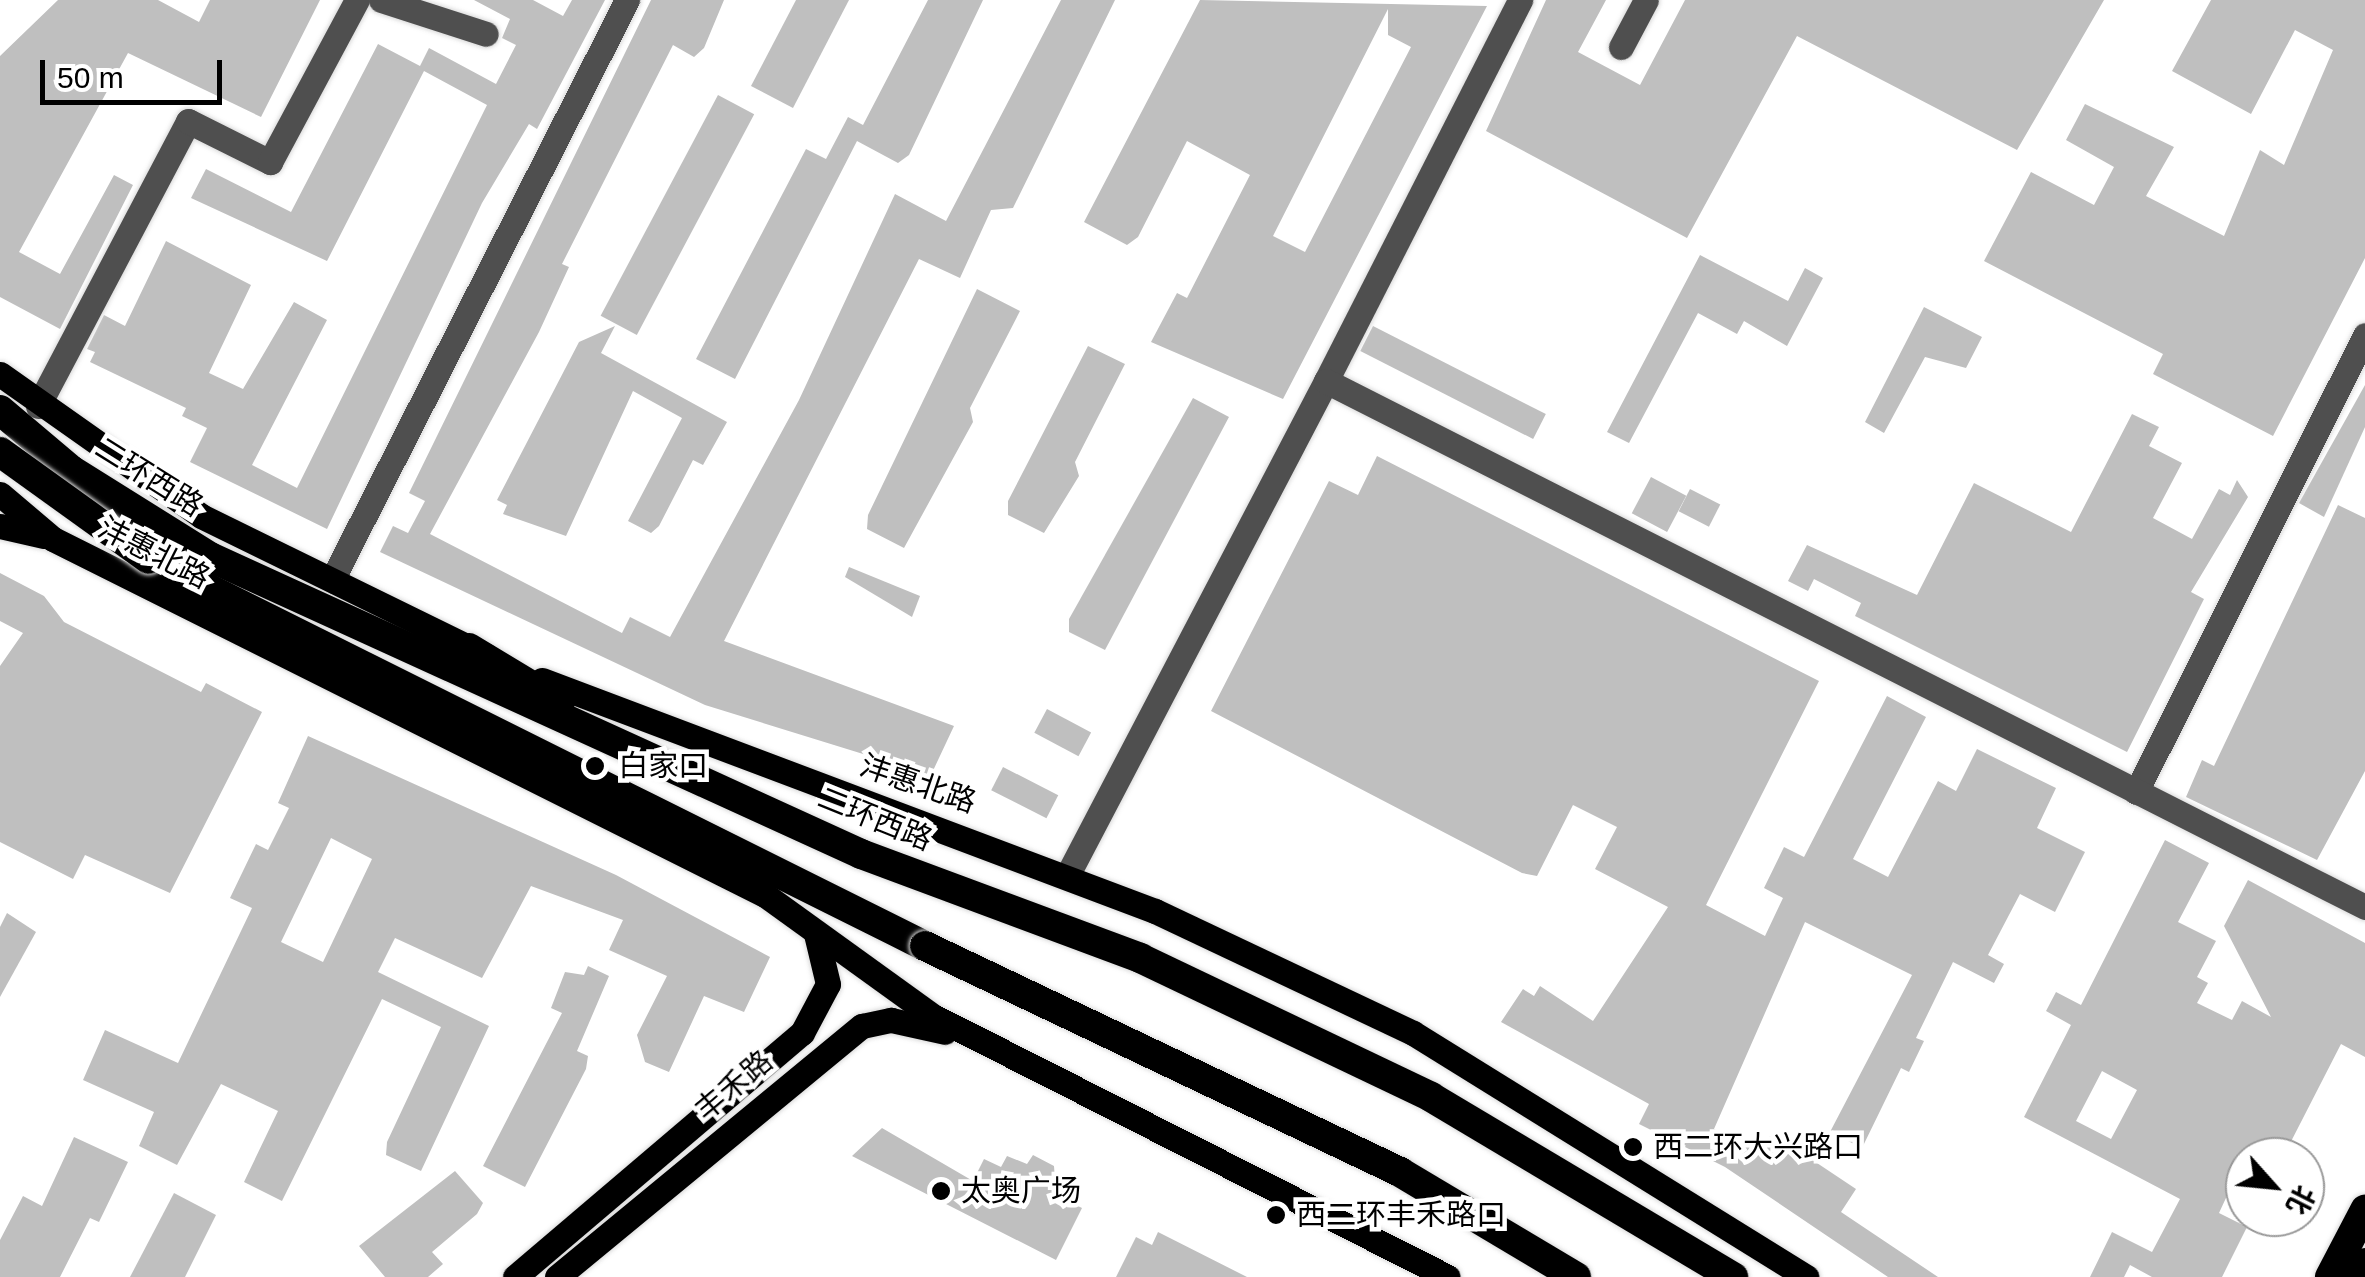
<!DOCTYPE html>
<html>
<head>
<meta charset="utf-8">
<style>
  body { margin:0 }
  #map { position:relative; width:2365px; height:1277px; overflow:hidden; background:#fff; font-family:Helvetica,"Noto Sans SC",sans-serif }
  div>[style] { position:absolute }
  .building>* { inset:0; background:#bfbfbf; transform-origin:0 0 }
  .roads { filter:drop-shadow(0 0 2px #dbdbdb) drop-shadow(0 0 2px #dbdbdb) }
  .minor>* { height:25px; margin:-12.5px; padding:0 12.5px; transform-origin:12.5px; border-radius:12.5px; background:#4f4f4f }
  .major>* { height:25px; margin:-12.5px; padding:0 12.5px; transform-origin:12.5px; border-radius:12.5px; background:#000 }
  .highway>* { height:30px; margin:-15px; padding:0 15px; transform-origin:15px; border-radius:15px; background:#000 }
  .bridges { filter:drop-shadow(0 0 2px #dbdbdb) drop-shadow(0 0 2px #dbdbdb) }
  .highway-bridge>* { height:30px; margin:-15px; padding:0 15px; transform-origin:15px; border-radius:15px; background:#000 }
  .dots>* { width:28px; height:28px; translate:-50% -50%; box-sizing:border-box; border:5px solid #fff; border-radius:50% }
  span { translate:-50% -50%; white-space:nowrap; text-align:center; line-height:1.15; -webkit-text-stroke:9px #fff; paint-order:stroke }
  .street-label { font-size:30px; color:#000 }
  .poi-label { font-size:30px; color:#000 }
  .left { translate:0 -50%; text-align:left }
  .north { position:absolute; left:2225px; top:1137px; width:100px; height:100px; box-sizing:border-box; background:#fff; border:2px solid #999; border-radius:50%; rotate:117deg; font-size:28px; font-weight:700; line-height:40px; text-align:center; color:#000 }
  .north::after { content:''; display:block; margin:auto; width:35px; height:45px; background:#000; clip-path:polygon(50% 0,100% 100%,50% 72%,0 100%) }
  .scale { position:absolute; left:40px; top:60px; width:182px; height:45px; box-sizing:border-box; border:5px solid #000; border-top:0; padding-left:12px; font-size:30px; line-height:35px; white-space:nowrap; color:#000; -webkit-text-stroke:8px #fff; paint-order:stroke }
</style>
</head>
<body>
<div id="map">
  <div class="building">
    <i style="clip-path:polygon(58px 0,158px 0,199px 22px,210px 0,320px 0,261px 117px,128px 53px,19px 252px,60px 274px,114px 175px,133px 185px,60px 329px,0 297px,0 56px)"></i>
    <i style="clip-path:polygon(474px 0,533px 0,563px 16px,572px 0,605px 0,537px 129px,529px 124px,482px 203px,327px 529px,190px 462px,207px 428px,182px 416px,186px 408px,90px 362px,95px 352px,87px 349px,104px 315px,125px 326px,166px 241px,251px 285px,209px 373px,243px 389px,294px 302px,327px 320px,252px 465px,297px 488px,487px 105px,424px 71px,327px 261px,191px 198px,206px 169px,291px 212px,378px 44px,420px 66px,429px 48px,496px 84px,516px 45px,502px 38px,510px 19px)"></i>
    <i style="clip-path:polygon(651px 0,724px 0,704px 48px,694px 57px,673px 45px,562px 264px,569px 267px,539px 332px,430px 534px,622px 633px,630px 617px,670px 637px,799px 400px,895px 194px,946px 221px,1061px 0,1115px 0,1013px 208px,991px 210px,960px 278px,919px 259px,724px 641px,954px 726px,931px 775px,705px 705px,380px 552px,393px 526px,408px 533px,425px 501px,409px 493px)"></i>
    <i style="clip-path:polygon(796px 0,849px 0,793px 108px,751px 86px)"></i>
    <i style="clip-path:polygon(928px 0,983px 0,909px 155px,898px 163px,857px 141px,735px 379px,696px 359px,806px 149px,826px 159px,848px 117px,863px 125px)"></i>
    <i style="clip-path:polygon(evenodd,1200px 0,1487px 6px,1283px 399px,1151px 342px,1177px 293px,1187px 298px,1250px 175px,1187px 141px,1138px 237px,1127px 245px,1084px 222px,1200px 0,1388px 9px,1388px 35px,1411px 47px,1305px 252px,1273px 236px,1388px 9px)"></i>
    <i style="clip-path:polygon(1546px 0,1606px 0,1578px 52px,1640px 85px,1685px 0,2104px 0,2017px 150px,1797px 36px,1687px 238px,1486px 131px)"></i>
    <i style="clip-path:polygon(2211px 0,2365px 0,2365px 258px,2273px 436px,2153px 374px,2163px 354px,1984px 261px,2031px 172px,2094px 205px,2114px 167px,2066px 140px,2085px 104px,2174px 147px,2146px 196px,2224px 236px,2260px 150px,2284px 165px,2333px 50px,2295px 30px,2251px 114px,2172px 71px)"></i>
    <i style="left:718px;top:95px;width:41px;height:250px;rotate:28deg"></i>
    <i style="clip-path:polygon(1700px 255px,1788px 301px,1805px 268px,1823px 278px,1787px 346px,1744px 321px,1737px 334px,1698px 313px,1629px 443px,1607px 432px)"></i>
    <i style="clip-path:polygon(977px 289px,1020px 311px,970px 408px,973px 422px,904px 548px,867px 529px,868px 515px)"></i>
    <i style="clip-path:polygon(1924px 307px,1982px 337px,1966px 368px,1925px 357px,1884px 433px,1865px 422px)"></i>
    <i style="clip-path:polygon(615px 326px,601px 353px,727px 422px,703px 465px,693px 460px,659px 526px,651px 533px,628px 521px,682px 418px,633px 391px,566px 536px,503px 514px,507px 505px,497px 500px,579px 342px)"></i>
    <i style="left:1373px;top:326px;width:194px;height:28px;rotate:27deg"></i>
    <i style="clip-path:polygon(1088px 346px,1125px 364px,1075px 462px,1079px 476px,1044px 533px,1008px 515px,1008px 501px)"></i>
    <i style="clip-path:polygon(2365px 385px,2365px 427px,2324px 517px,2299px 503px)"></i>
    <i style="clip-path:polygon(1193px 398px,1229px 417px,1105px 650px,1069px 632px,1069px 619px)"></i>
    <i style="clip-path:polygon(2132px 414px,2159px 427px,2149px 446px,2182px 463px,2153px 518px,2192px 539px,2219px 489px,2230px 495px,2237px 480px,2248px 497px,2191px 592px,2204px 599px,2127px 752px,1855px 616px,1861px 603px,1814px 579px,1808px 591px,1788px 581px,1807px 545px,1917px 595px,1974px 483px,2071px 532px)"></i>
    <i style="clip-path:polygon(1377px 456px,1819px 681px,1706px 905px,1765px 936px,1783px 898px,1764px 888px,1784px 847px,1804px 857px,1887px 696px,1926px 717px,1853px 859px,1888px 877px,1938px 781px,1956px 791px,1977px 749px,2056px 788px,2037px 828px,2085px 852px,2055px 912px,2020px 894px,1988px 955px,2004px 964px,1994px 983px,1953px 962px,1916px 1038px,1924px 1041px,1909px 1072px,1901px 1068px,1862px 1148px,1830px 1132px,1912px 975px,1805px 922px,1714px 1129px,1759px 1152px,1772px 1133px,1856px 1189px,1841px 1212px,1938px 1277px,1888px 1277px,1725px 1167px,1639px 1124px,1649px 1104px,1501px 1022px,1523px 989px,1534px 996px,1540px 986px,1593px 1021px,1668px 907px,1595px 869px,1617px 827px,1573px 805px,1537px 876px,1522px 873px,1211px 711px,1329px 481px,1358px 495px)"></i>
    <i style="left:1651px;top:477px;width:40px;height:41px;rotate:28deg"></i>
    <i style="left:1690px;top:489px;width:34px;height:25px;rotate:27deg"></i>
    <i style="clip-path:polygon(2338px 505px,2365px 518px,2365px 771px,2317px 860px,2186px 797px,2202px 760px,2214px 766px)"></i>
    <i style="clip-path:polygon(849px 567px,920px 596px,912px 617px,845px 577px)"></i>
    <i style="clip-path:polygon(0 573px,44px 596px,64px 622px,201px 692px,206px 683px,262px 712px,170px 893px,85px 855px,73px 879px,0 842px,0 666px,23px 633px,0 621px)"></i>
    <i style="left:1047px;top:709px;width:50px;height:27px;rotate:28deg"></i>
    <i style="clip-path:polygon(evenodd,308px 736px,616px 875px,770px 957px,744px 1012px,704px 996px,669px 1072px,645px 1062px,637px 1035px,667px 976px,609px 950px,623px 920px,531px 886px,482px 978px,395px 938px,378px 972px,489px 1026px,421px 1171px,386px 1155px,387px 1142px,441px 1027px,382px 999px,282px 1201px,244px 1182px,278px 1111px,221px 1084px,177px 1165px,139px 1146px,154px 1112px,83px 1080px,105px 1030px,178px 1063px,252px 908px,230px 898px,256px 844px,268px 850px,289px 808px,278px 803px,308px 736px,331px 838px,372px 859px,323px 962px,281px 942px,331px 838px)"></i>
    <i style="left:1003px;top:767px;width:62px;height:26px;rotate:27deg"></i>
    <i style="clip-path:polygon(evenodd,2165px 840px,2209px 863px,2178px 922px,2216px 941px,2197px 977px,2208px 983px,2197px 1003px,2232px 1020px,2242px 1001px,2271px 1017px,2224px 926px,2248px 880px,2365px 943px,2365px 1057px,2341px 1044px,2283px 1157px,2245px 1157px,2219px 1213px,2247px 1227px,2222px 1277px,2152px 1277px,2130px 1265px,2124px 1277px,2090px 1277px,2112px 1232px,2152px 1252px,2180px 1199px,2024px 1117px,2071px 1025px,2046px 1011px,2056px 992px,2081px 1005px,2165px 840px,2102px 1071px,2137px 1090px,2111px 1139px,2076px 1121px,2102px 1071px)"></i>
    <i style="clip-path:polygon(7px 913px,36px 932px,0 997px,0 927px)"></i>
    <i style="clip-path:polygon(588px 966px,609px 976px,577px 1051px,588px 1056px,586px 1069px,525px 1187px,483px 1166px,562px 1013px,551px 1008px,565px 972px,584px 975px)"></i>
    <i style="clip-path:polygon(882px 1128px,973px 1181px,984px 1159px,1001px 1167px,1007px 1156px,1027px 1164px,1033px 1155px,1054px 1166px,1056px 1195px,1082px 1208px,1056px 1260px,852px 1156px)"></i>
    <i style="clip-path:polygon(74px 1137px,128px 1162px,99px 1222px,90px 1218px,60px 1277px,0 1277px,0 1240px,23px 1196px,42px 1206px)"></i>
    <i style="clip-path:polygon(455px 1171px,483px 1203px,477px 1214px,432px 1252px,443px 1264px,428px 1277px,385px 1277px,359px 1246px)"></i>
    <i style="clip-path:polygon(174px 1193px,216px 1215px,185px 1277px,130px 1277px)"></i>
    <i style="clip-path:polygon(1158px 1232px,1247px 1277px,1116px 1277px,1136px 1237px,1152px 1245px)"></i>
  </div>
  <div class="roads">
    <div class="minor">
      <i style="left:381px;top:0;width:110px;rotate:17.9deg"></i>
      <i style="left:1621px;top:47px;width:53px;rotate:-62deg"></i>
      <i style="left:1326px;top:381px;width:428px;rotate:-63deg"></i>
      <i style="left:38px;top:406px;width:322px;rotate:-62.2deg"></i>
      <i style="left:188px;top:121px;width:92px;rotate:26.6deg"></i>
      <i style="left:270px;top:162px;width:184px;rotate:-61.8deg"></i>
      <i style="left:332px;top:580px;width:651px;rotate:-63.04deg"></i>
      <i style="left:2136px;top:792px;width:511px;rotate:-63.38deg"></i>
      <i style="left:1067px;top:876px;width:559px;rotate:-62.38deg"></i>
      <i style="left:1326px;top:381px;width:1165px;rotate:26.85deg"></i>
    </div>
    <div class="major">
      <i style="left:0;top:374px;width:246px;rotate:35.2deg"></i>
      <i style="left:201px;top:516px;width:318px;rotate:26.1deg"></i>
      <i style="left:0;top:494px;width:70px;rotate:40.3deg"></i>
      <i style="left:53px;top:539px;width:796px;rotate:26.57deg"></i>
      <i style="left:765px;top:895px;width:207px;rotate:35.8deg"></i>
      <i style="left:933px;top:1016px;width:577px;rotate:26.88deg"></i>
      <i style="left:0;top:526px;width:45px;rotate:12.8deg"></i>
      <i style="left:542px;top:680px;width:655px;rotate:20.65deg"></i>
      <i style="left:1155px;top:911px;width:285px;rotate:25.3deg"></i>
      <i style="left:1413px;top:1033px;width:463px;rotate:31.8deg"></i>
      <i style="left:515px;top:1277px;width:377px;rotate:-40.4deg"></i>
      <i style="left:802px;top:1033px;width:55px;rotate:-62deg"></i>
      <i style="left:828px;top:984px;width:51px;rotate:-103.5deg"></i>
      <i style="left:557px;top:1277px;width:395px;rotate:-39.5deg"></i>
      <i style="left:862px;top:1026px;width:30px;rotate:-12deg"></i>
      <i style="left:891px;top:1020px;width:55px;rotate:12.5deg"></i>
    </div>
    <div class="highway">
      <i style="left:0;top:410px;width:93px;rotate:40.2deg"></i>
      <i style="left:71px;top:470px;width:164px;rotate:32deg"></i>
      <i style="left:210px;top:557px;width:716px;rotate:24.52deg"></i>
      <i style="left:861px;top:854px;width:298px;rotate:20.4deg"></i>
      <i style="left:1140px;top:958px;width:322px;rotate:25.5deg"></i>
      <i style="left:1431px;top:1097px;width:352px;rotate:30.8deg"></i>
      <i style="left:149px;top:559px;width:867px;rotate:26.51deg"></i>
      <i style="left:469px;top:648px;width:106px;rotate:31.1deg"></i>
      <i style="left:2330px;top:1277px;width:76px;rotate:-62.4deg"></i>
      <i style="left:2357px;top:1277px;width:16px;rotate:-60deg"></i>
    </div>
  </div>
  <div class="bridges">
    <div class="highway-bridge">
      <i style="left:0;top:452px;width:183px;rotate:35.7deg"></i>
      <i style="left:925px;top:946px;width:526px;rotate:25.44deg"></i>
      <i style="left:1400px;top:1172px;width:205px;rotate:30.8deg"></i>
    </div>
  </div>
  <div class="dots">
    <i style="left:595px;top:766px;background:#000"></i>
    <i style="left:1633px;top:1147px;background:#000"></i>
    <i style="left:941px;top:1191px;background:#000"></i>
    <i style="left:1276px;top:1215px;background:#000"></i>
  </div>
  <div class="street-label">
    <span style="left:149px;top:477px;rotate:32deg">二环西路</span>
    <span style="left:154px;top:553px;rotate:27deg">沣惠北路</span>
    <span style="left:918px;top:784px;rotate:19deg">沣惠北路</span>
    <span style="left:875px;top:819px;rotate:22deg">二环西路</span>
    <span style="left:734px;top:1086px;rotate:-40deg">丰禾路</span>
  </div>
  <div class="poi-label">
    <span class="left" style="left:618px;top:766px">白家口</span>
    <span class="left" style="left:1653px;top:1147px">西二环大兴路口</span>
    <span class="left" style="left:961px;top:1191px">太奥广场</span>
    <span class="left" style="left:1296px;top:1215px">西二环丰禾路口</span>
  </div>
  <div class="north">北</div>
  <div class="scale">50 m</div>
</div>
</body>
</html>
